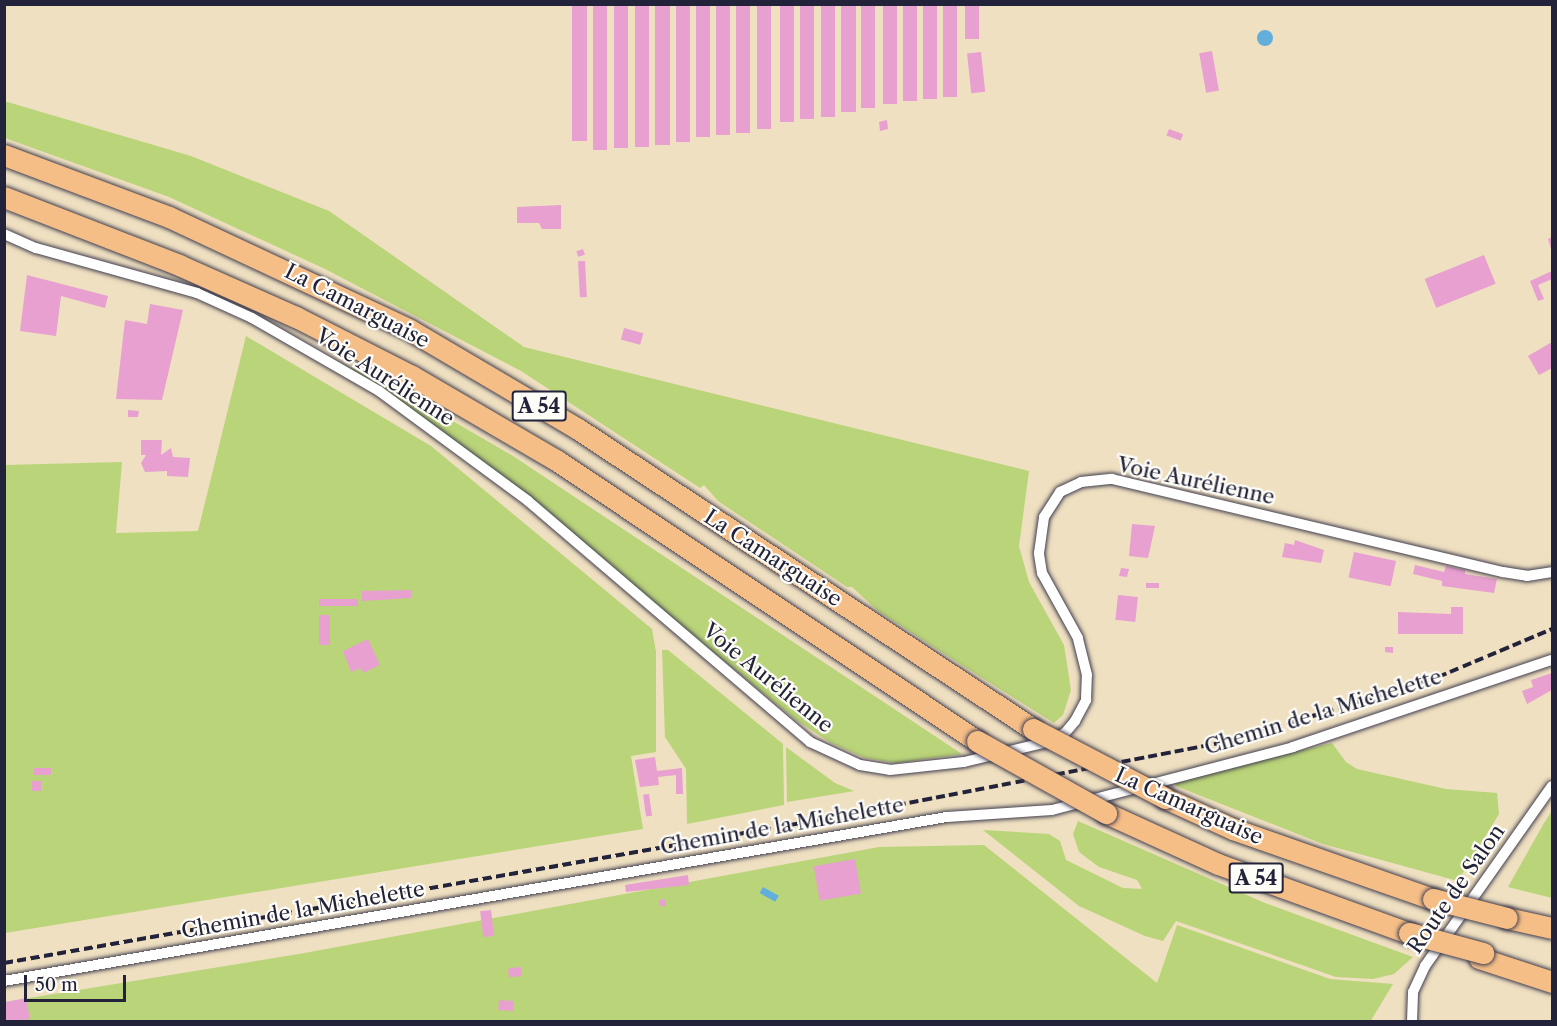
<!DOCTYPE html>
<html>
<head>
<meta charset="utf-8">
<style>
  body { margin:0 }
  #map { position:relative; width:1557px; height:1026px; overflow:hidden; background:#efe0c1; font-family:"Libre Caslon Text",serif }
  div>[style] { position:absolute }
  .green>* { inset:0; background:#bad479 }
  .water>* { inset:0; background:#63afdc; transform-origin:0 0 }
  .round { border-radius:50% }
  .building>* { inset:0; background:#e7a0cf; transform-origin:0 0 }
  .roads { filter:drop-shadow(0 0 2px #413e4f) drop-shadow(0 0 2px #413e4f) }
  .minor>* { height:10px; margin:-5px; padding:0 5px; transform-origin:5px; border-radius:5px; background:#fff }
  .motorway>* { height:21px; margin:-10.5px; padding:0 10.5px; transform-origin:10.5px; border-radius:10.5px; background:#f6be87 }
  .rail>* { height:4px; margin-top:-2px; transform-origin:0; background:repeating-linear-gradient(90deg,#22223b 0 9px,transparent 0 13.5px) }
  .bridges { filter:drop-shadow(0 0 2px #413e4f) drop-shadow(0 0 2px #413e4f) }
  .motorway-bridge>* { height:21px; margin:-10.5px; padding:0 10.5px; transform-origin:10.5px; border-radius:10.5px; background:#f6be87 }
  span { translate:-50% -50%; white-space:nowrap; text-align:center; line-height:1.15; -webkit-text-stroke:4.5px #fdfcf7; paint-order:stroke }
  .shield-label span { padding:2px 4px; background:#fdfcf7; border:2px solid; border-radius:4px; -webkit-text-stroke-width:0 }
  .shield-label { font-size:20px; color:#22223b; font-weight:700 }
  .street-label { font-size:21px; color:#22223b }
  .frame { position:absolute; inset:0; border:6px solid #22223b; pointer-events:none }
  .scale { position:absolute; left:24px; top:975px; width:102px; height:27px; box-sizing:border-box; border:3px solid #22223b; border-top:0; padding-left:8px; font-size:18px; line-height:21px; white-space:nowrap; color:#22223b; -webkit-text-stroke:4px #fdfcf7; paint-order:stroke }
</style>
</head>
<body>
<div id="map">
  <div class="green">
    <i style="clip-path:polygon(4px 101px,191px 156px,329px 211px,524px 347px,1029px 471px,1019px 546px,1029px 582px,1064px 645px,1071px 690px,1063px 715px,1054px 723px,960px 664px,878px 611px,852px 587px,847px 587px,718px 501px,704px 485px,700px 488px,521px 371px,325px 269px,169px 197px,5px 138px)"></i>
    <i style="clip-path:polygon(274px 329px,420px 402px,513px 456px,962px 754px,896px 763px,865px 758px,831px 743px,796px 720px,473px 455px)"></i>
    <i style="clip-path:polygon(246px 336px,431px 446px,652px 629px,656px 652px,656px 752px,631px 756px,643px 829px,5px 933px,5px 465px,122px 462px,116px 533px,198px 531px)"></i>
    <i style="clip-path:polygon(662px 650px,668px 650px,783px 744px,784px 805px,687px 824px,686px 769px,665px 737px)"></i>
    <i style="clip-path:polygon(1332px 743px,1346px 762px,1357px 769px,1446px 789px,1497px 793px,1499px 814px,1458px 881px,1323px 844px,1176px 786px,1174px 781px)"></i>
    <i style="clip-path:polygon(786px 747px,835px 783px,854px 791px,787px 802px)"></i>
    <i style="clip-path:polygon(1552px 811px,1552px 898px,1508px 887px,1544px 823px)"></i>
    <i style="clip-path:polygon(1078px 821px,1265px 903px,1413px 957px,1394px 974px,1373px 979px,1336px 977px,1176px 921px,1163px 941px,1145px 936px,1079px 906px,983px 830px,1049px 834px,1060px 841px,1066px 860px,1123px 888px,1142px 889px,1137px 880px,1099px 867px,1079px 852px,1073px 834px)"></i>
    <i style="clip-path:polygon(984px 845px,1157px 983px,1177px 925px,1330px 979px,1393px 984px,1370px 1022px,5px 1022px,5px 1002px,299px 954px,879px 847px)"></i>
  </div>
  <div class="water">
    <i class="round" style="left:1257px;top:30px;width:16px;height:16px"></i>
    <i style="left:763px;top:887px;width:18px;height:7px;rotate:29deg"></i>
  </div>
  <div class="building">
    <i style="left:572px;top:4px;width:15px;height:137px"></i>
    <i style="left:593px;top:4px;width:14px;height:146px"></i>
    <i style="left:614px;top:4px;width:14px;height:144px"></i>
    <i style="left:635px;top:4px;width:14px;height:143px"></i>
    <i style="left:655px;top:4px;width:15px;height:141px"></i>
    <i style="left:676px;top:4px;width:14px;height:138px"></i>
    <i style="left:696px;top:4px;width:14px;height:133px"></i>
    <i style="left:716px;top:4px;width:14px;height:131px"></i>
    <i style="left:736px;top:4px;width:14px;height:129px"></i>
    <i style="left:757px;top:4px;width:14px;height:125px"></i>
    <i style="left:780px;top:4px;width:14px;height:118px"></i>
    <i style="left:800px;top:4px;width:14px;height:115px"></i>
    <i style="left:821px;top:4px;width:14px;height:113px"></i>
    <i style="left:841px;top:4px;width:15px;height:108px"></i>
    <i style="left:861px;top:4px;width:14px;height:104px"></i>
    <i style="left:883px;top:4px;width:14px;height:100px"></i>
    <i style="left:903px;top:4px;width:14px;height:97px"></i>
    <i style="left:923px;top:4px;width:14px;height:95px"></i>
    <i style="left:943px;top:4px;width:14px;height:93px"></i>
    <i style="left:965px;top:4px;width:14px;height:35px"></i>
    <i style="left:1212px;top:51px;width:40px;height:13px;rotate:80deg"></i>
    <i style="left:981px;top:52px;width:40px;height:14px;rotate:84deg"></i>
    <i style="clip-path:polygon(887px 120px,888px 129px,880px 131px,879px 122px)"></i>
    <i style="left:1169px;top:129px;width:15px;height:7px;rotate:20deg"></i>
    <i style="clip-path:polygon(561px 205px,561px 229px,542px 229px,539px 223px,517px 223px,517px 207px)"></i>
    <i style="clip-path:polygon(1552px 237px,1552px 252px,1548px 239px)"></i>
    <i style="left:583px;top:249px;width:6px;height:7px;rotate:72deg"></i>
    <i style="left:1484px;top:255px;width:31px;height:64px;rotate:68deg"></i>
    <i style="left:585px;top:261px;width:36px;height:7px;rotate:87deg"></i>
    <i style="clip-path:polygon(1552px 271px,1552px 279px,1538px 285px,1544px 299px,1538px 301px,1530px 281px)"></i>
    <i style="clip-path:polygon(27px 275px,108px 296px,105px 308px,61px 296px,56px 336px,20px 331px)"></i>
    <i style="clip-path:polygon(150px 304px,183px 310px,162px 400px,116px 399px,125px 320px,147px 324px)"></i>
    <i style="left:624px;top:328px;width:20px;height:12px;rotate:15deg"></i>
    <i style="clip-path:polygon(1552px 342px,1552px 368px,1539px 375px,1528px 356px)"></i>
    <i style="clip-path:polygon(128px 410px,139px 411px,138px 417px,128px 417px)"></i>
    <i style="clip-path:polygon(141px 440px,162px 440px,161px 455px,171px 448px,173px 457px,190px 458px,188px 477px,167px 476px,167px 471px,145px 472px,141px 463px,146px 455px,141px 455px)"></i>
    <i style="clip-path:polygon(1132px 524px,1155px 526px,1148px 558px,1129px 556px)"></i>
    <i style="clip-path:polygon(1295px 540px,1324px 550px,1321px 563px,1282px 557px,1285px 543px,1294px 545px)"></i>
    <i style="left:1354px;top:552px;width:43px;height:26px;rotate:12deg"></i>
    <i style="clip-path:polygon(1415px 565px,1444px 572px,1446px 566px,1465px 570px,1465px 574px,1497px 579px,1494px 593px,1442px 586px,1442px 581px,1413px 574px)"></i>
    <i style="clip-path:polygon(1121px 568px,1129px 569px,1127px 577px,1119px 576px)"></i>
    <i style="left:1159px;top:583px;width:5px;height:13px;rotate:90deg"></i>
    <i style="clip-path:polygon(411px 590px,411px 598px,362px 601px,362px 591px)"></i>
    <i style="left:1118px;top:595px;width:20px;height:25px;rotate:6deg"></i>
    <i style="left:319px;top:599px;width:39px;height:7px"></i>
    <i style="clip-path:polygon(1451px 607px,1463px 607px,1463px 634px,1398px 634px,1398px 612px,1451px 614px)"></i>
    <i style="left:319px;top:615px;width:11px;height:30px"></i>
    <i style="clip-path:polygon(368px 639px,380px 665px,363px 673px,361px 668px,351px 672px,343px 651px)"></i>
    <i style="clip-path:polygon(1385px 647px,1393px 647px,1393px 653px,1385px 652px)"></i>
    <i style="clip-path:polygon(1552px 673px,1552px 690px,1527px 704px,1522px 691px,1533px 687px,1531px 680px)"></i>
    <i style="clip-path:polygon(655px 757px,657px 771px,682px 768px,683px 794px,676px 794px,676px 775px,658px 777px,659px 785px,640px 787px,635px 760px)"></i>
    <i style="left:34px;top:768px;width:17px;height:7px"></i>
    <i style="left:32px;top:781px;width:9px;height:10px"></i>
    <i style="left:649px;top:794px;width:22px;height:6px;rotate:82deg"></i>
    <i style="left:855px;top:859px;width:35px;height:42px;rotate:80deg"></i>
    <i style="clip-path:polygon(688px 875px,689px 885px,626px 892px,625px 885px)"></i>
    <i style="clip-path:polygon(665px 899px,666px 906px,659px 906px,659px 900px)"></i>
    <i style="left:491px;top:910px;width:26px;height:11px;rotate:83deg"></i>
    <i style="left:521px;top:967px;width:9px;height:13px;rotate:84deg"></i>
    <i style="clip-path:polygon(26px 998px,30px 1019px,4px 1022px,6px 1002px)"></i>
    <i style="left:499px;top:1000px;width:15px;height:10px;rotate:4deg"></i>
  </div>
  <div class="roads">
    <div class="minor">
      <i style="left:4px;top:234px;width:35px;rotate:24deg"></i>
      <i style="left:36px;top:248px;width:167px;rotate:15.6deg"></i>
      <i style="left:197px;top:293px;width:60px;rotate:24.4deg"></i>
      <i style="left:252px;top:318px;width:146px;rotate:29.9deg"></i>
      <i style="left:379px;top:391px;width:185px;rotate:36.4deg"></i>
      <i style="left:528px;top:501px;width:371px;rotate:40.5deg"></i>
      <i style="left:810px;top:742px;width:55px;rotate:24.7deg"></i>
      <i style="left:860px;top:765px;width:30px;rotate:9deg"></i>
      <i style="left:890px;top:770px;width:74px;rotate:-6.2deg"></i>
      <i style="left:964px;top:762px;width:85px;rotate:-13.5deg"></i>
      <i style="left:1047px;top:742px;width:20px;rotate:-27deg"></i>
      <i style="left:1065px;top:733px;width:16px;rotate:-50deg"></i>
      <i style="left:1075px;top:721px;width:24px;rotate:-62deg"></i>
      <i style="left:1086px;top:700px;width:25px;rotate:-88deg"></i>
      <i style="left:1087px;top:675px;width:38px;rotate:-104deg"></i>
      <i style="left:1078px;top:638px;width:74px;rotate:-119deg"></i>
      <i style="left:1042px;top:573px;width:20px;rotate:-99deg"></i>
      <i style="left:1039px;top:553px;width:36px;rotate:-82deg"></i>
      <i style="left:1044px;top:517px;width:30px;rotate:-57deg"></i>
      <i style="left:1060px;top:492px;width:23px;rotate:-25deg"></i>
      <i style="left:1081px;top:482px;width:31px;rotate:-6deg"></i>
      <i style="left:1112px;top:479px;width:402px;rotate:13.4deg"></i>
      <i style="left:1503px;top:572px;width:24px;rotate:9deg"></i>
      <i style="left:1527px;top:576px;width:25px;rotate:-9deg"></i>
      <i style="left:4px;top:981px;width:957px;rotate:-9.87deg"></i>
      <i style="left:947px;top:817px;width:105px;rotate:-3.8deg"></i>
      <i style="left:1052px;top:810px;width:249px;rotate:-14.6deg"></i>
      <i style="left:1293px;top:747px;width:273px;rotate:-18.6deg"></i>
      <i style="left:1412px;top:1022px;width:30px;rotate:-88deg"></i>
      <i style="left:1413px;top:992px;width:29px;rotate:-65deg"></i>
      <i style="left:1425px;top:966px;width:220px;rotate:-54.8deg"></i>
    </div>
    <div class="motorway">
      <i style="left:4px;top:155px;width:176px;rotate:20.6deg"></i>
      <i style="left:169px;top:217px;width:266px;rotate:25.1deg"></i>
      <i style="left:410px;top:330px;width:195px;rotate:30.5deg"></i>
      <i style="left:578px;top:429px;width:545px;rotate:33.4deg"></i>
      <i style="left:4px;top:197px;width:188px;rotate:21.2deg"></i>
      <i style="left:179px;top:265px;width:128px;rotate:24deg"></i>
      <i style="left:296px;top:317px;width:130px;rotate:27deg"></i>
      <i style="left:412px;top:376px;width:167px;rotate:30.3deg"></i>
      <i style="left:556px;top:460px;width:506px;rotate:33.72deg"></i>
      <i style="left:1165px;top:798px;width:75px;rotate:24.5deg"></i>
      <i style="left:1233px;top:829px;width:212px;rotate:19.3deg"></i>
      <i style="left:1106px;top:813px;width:123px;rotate:24.5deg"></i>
      <i style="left:1218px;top:864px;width:203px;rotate:19.9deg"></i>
      <i style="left:1507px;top:918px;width:46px;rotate:12.5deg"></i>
      <i style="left:1479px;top:958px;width:77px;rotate:18.2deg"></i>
    </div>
  </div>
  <div class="rail">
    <i style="left:4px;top:963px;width:839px;rotate:-9.96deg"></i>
    <i style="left:830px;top:818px;width:412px;rotate:-10.9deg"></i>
    <i style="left:1235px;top:740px;width:213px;rotate:-17.2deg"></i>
    <i style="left:1438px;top:677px;width:124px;rotate:-22.8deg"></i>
  </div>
  <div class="bridges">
    <div class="motorway-bridge">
      <i style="left:1033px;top:729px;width:149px;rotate:27.6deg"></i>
      <i style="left:977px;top:741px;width:148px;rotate:29.2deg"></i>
      <i style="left:1433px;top:899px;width:76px;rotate:14.4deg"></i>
      <i style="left:1409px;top:933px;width:77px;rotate:15.1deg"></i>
    </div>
  </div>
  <div class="shield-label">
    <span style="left:539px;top:406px">A 54</span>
    <span style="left:1256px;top:878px">A 54</span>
  </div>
  <div class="street-label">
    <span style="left:357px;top:306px;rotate:27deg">La Camarguaise</span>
    <span style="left:385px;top:377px;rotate:33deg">Voie Aurélienne</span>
    <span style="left:1196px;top:481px;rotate:12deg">Voie Aurélienne</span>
    <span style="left:773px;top:558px;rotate:33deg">La Camarguaise</span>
    <span style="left:768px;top:678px;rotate:39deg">Voie Aurélienne</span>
    <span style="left:1323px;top:712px;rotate:-17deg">Chemin de la Michelette</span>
    <span style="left:1189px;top:806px;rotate:24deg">La Camarguaise</span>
    <span style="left:782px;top:826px;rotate:-10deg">Chemin de la Michelette</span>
    <span style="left:1456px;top:889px;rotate:-55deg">Route de Salon</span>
    <span style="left:303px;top:910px;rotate:-10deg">Chemin de la Michelette</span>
  </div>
  <div class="frame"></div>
  <div class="scale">50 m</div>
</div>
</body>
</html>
